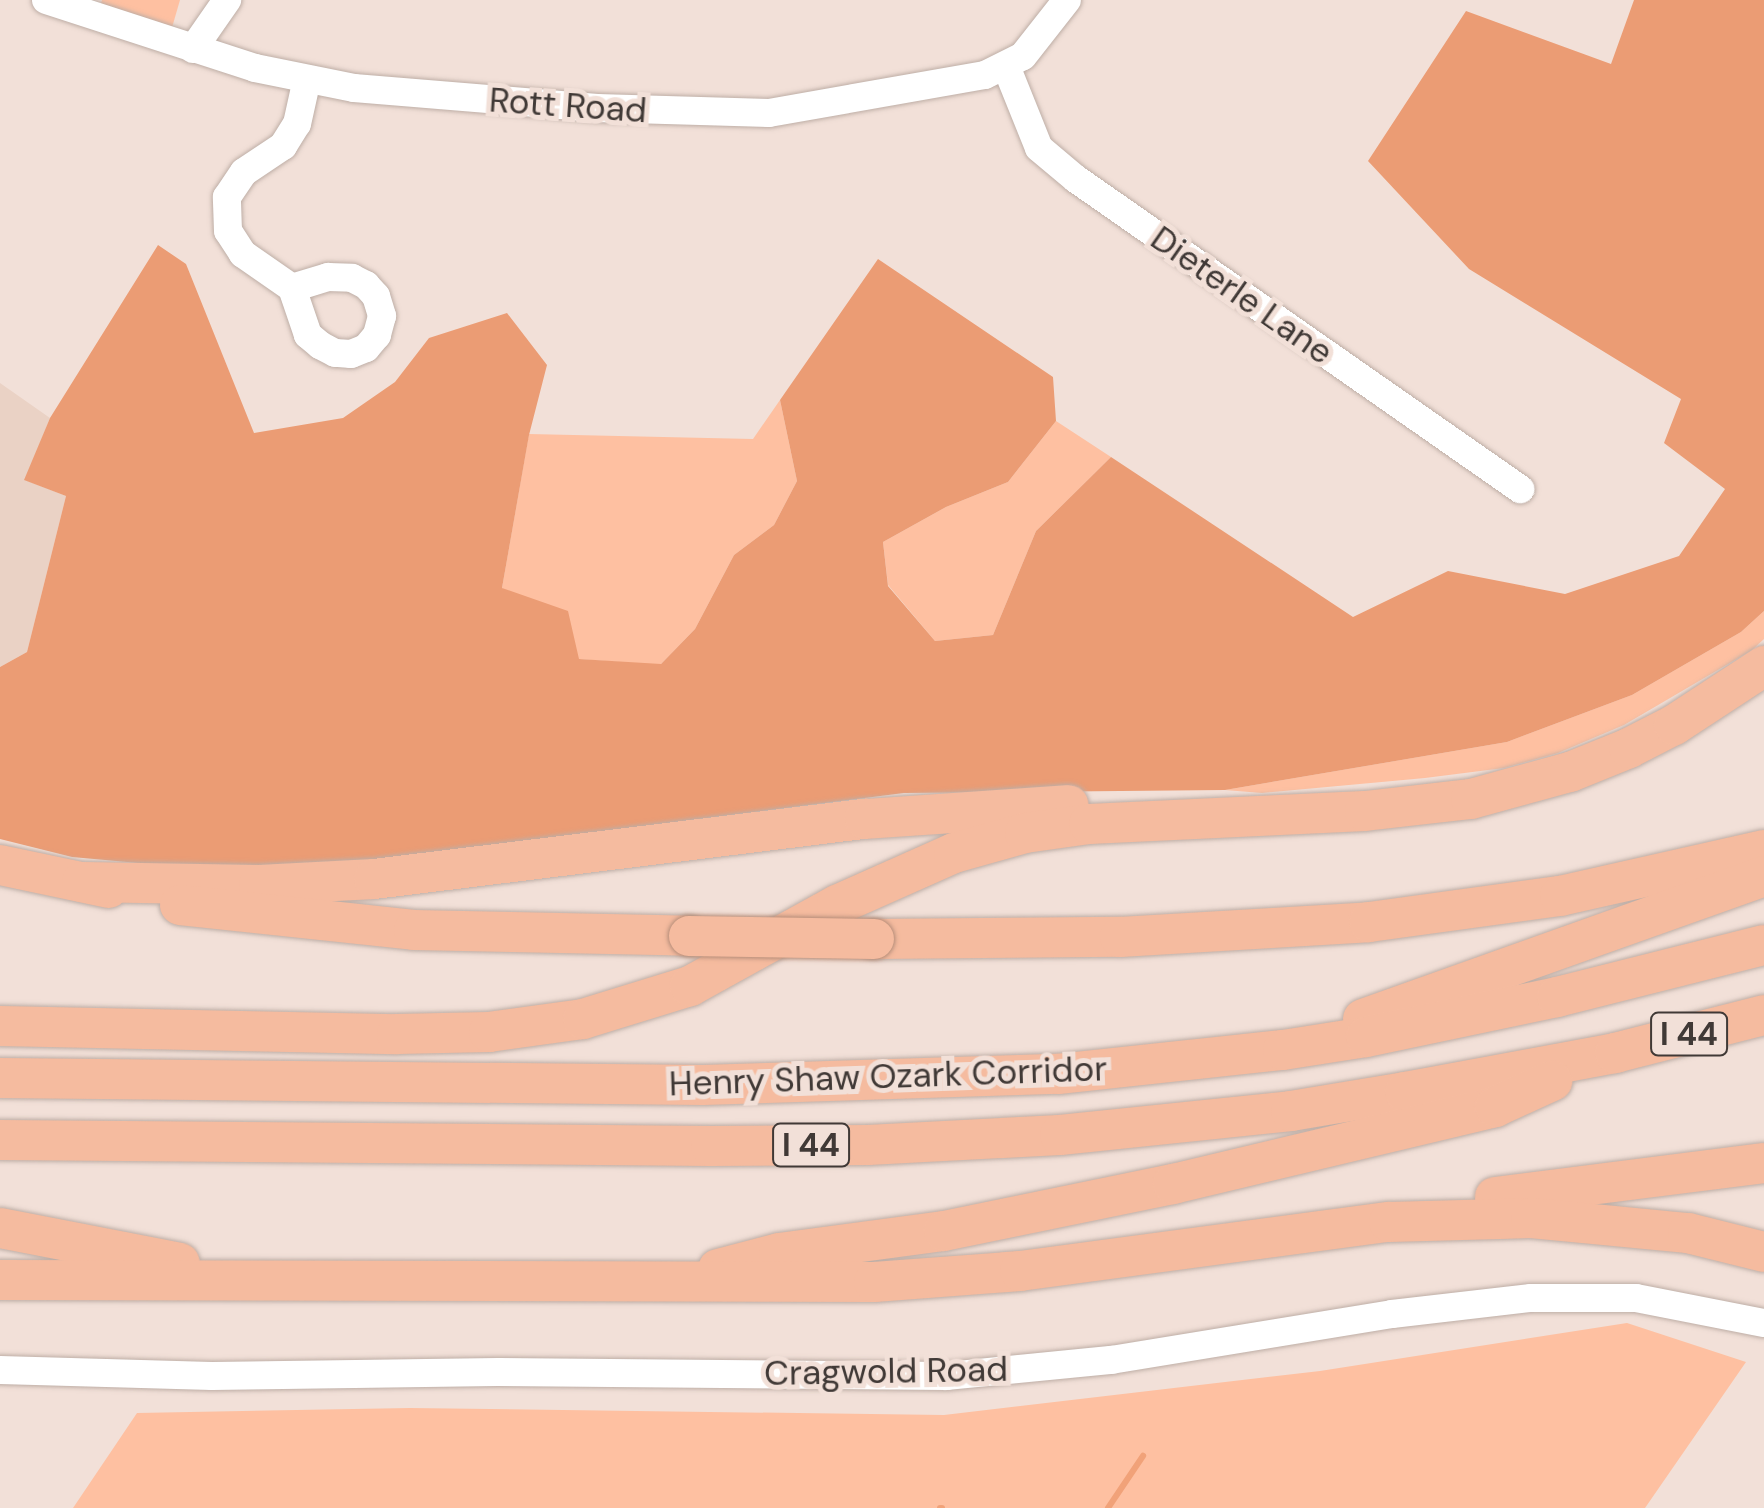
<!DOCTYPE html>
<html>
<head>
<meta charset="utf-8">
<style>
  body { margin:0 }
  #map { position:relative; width:1764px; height:1508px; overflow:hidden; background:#f2e0d8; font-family:"DM Sans",sans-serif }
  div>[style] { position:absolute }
  .built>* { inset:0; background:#ead2c5 }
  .green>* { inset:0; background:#fec0a1 }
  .forest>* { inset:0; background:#eb9c74 }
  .stream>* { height:6px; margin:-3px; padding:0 3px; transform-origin:3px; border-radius:3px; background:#f1a279 }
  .roads { filter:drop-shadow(0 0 2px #beaea6) drop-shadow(0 0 2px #beaea6) }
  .minor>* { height:28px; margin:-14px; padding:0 14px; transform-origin:14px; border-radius:14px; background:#fff }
  .highway>* { height:40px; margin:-20px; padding:0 20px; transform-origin:20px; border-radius:20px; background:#f5bb9f }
  .bridges { filter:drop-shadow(0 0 2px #b68e7a) drop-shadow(0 0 2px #b68e7a) }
  .highway-bridge>* { height:40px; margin:-20px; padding:0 20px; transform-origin:20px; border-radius:20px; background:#f5bb9f }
  span { translate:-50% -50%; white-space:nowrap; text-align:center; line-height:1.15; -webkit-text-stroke:10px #f2e0d8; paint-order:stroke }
  .shield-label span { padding:2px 8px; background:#f2e0d8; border:2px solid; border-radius:8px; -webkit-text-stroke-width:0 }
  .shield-label { font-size:32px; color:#403936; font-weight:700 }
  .street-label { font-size:35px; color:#403936 }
</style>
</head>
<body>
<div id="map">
  <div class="built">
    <i style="clip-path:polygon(0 383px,50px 418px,25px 480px,66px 496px,27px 652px,0 667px)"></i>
  </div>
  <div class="green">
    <i style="clip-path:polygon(102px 0,180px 0,171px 31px,99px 9px)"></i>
    <i style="clip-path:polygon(780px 400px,797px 481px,774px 525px,734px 555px,695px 629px,660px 665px,578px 659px,502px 588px,529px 434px,753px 439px)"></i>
    <i style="clip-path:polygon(1056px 421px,1111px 457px,1036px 531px,993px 635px,935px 641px,888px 585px,883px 542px,946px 507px,1008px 482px)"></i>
    <i style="clip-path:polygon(1764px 611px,1764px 639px,1752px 650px,1624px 725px,1558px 753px,1504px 768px,1425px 778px,1262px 793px,1225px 790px,1507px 742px,1632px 695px,1741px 632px)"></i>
    <i style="clip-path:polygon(1627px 1323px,1746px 1362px,1645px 1508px,73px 1508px,137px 1413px,410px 1408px,944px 1415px,1320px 1371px)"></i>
  </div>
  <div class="forest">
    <i style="clip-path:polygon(1634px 0,1764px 0,1764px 611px,1741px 632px,1632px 695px,1507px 742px,1225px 790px,904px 793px,301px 869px,182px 867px,72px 857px,0 839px,0 667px,27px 652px,66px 496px,24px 480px,50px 418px,158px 245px,186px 264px,254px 433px,343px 418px,395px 382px,429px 338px,507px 313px,547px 365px,529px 435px,502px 588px,568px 611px,579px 659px,661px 664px,695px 629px,734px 555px,774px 525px,797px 481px,780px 400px,878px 259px,1053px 377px,1056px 421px,1008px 482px,946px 507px,883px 542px,888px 586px,935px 641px,993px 635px,1036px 531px,1111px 457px,1353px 617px,1448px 571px,1565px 594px,1679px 556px,1725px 489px,1664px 443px,1681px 399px,1469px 269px,1368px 161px,1466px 11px,1611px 64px)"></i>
  </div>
  <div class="stream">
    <i style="left:940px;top:1508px;width:2px"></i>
    <i style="left:1108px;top:1508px;width:63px;rotate:-56.1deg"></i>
  </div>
  <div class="roads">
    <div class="minor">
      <i style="left:46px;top:0;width:220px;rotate:18deg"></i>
      <i style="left:255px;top:68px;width:101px;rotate:11.4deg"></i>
      <i style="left:354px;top:88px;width:244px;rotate:4.7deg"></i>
      <i style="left:597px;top:108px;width:172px;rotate:1.7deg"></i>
      <i style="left:769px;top:113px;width:219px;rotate:-10deg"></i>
      <i style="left:985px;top:75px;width:42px;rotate:-26.6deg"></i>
      <i style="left:1023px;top:56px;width:71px;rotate:-51.8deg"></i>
      <i style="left:193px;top:49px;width:60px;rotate:-55.2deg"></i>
      <i style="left:1006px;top:66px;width:88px;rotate:68.1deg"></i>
      <i style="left:1039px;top:148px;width:48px;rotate:40deg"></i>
      <i style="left:1076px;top:179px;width:542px;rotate:34.92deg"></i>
      <i style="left:292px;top:288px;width:38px;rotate:-17deg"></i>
      <i style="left:328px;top:277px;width:24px;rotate:2deg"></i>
      <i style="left:352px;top:278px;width:16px;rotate:27deg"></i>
      <i style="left:366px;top:285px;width:15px;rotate:48deg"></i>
      <i style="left:376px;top:296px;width:21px;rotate:73deg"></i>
      <i style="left:382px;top:316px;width:20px;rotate:105deg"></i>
      <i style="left:377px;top:335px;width:17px;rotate:130deg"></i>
      <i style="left:366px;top:348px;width:16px;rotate:158deg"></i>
      <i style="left:351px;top:354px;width:16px;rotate:-176deg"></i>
      <i style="left:335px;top:353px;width:17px;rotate:-152deg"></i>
      <i style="left:320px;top:345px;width:16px;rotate:-140deg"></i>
      <i style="left:308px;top:335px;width:50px;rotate:-108.8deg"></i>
      <i style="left:292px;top:288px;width:60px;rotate:-145.2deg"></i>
      <i style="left:243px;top:254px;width:27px;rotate:-123deg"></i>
      <i style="left:228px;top:231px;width:34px;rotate:-92deg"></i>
      <i style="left:227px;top:197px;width:30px;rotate:-56deg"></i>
      <i style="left:244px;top:172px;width:47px;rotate:-33.7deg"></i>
      <i style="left:283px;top:146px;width:26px;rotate:-58deg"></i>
      <i style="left:297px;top:124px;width:46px;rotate:-77.5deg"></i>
      <i style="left:0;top:1370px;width:212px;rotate:1.6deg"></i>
      <i style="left:212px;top:1376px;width:287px;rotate:-0.8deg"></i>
      <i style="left:499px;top:1372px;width:448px;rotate:0.5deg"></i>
      <i style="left:947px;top:1376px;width:165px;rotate:-5.6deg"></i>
      <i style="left:1111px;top:1360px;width:285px;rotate:-9.3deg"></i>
      <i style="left:1392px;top:1314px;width:140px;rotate:-6.6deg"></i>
      <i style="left:1531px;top:1298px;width:105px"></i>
      <i style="left:1636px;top:1298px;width:130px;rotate:11.1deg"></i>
    </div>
    <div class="highway">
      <i style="left:0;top:865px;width:111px;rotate:11.9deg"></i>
      <i style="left:82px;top:882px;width:177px;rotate:1deg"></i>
      <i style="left:259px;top:885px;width:115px;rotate:-3deg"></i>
      <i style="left:374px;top:879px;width:495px;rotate:-7deg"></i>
      <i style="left:865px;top:819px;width:204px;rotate:-3.9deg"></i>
      <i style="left:180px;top:905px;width:235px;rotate:6.1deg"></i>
      <i style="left:414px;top:930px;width:275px;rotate:1.2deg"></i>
      <i style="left:874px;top:939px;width:246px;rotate:-0.5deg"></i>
      <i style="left:1120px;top:937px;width:249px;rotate:-3.4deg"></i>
      <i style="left:1369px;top:922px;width:193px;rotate:-7.8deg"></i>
      <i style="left:1560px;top:896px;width:209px;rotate:-12.7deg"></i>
      <i style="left:1363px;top:1019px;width:426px;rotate:-19.6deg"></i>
      <i style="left:0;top:1026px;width:397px;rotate:1.2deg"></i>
      <i style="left:397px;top:1034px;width:92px;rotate:-1.2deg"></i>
      <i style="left:489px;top:1032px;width:95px;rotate:-7.9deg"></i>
      <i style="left:583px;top:1019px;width:112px;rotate:-17.1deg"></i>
      <i style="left:690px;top:986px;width:168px;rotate:-28.9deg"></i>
      <i style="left:837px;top:905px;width:128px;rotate:-24deg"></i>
      <i style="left:954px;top:853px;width:74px;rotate:-15.7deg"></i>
      <i style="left:1025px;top:833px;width:65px;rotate:-8deg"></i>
      <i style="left:1089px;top:824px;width:276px;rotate:-2.7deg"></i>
      <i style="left:1365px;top:811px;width:107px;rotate:-6.5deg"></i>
      <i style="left:1471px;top:799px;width:103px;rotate:-15.3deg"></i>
      <i style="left:1570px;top:772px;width:64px;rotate:-22.1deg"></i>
      <i style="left:1629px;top:748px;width:51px;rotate:-27.1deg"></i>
      <i style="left:1674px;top:725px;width:108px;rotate:-33.2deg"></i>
      <i style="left:0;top:1078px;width:703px;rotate:0.57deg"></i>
      <i style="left:703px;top:1085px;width:355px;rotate:-1.8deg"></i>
      <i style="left:1058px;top:1074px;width:226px;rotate:-6.1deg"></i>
      <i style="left:1283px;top:1050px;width:84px;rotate:-8.9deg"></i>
      <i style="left:1366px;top:1037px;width:195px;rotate:-11.8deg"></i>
      <i style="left:1557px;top:997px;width:213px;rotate:-14.1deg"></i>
      <i style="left:0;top:1140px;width:711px;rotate:0.48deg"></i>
      <i style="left:711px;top:1146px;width:157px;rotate:-0.4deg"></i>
      <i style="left:868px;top:1145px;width:192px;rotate:-3deg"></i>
      <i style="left:1060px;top:1135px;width:232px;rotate:-5.9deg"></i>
      <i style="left:1291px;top:1111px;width:116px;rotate:-9.5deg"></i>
      <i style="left:1405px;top:1092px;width:214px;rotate:-10.5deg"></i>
      <i style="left:1615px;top:1053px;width:154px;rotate:-14.3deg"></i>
      <i style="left:1495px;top:1197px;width:271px;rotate:-7.2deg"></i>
      <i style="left:0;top:1228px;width:183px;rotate:11deg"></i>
      <i style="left:718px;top:1269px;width:63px;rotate:-14.7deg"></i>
      <i style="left:779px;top:1253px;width:166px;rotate:-7.6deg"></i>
      <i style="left:944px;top:1231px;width:234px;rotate:-11.6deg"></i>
      <i style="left:1173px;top:1184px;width:331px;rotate:-13.4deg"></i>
      <i style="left:1495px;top:1107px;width:63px;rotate:-24.5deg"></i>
      <i style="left:0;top:1280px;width:874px;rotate:0.13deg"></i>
      <i style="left:874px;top:1282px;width:146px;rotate:-4.3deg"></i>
      <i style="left:1020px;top:1271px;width:372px;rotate:-7.6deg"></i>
      <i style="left:1389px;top:1222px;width:142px;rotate:-1.6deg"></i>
      <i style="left:1531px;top:1218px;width:158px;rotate:5.5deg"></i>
      <i style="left:1688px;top:1233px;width:78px;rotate:14deg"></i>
    </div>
  </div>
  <div class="bridges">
    <div class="highway-bridge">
      <i style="left:689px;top:936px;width:185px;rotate:0.9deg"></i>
    </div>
  </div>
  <div class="shield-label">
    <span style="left:1689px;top:1034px">I 44</span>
    <span style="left:811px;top:1145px">I 44</span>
  </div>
  <div class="street-label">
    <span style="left:568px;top:105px;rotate:4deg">Rott Road</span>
    <span style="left:1242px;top:295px;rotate:35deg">Dieterle Lane</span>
    <span style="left:888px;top:1076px;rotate:-2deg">Henry Shaw Ozark Corridor</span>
    <span style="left:886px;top:1371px;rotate:-1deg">Cragwold Road</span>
  </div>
</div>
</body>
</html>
